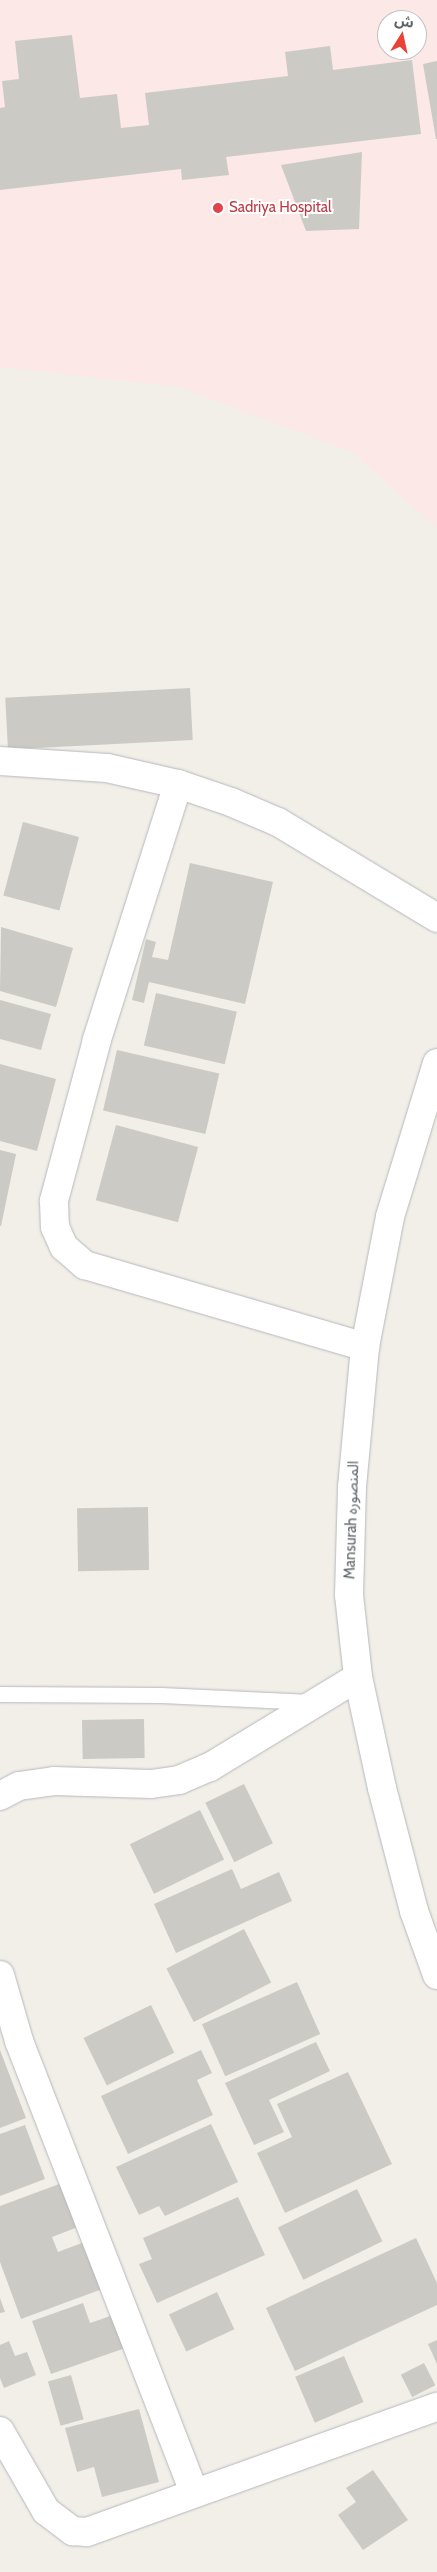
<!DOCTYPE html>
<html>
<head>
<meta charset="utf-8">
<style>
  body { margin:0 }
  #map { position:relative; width:437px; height:2572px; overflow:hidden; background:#f1efe8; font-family:Cabin,"Noto Sans Arabic",sans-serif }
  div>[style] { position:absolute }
  .medical>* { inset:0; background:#fce8e6 }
  .building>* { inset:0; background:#cccac5; transform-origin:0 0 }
  .roads { filter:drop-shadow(0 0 1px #b5b8bc) drop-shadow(0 0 1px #b5b8bc) }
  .service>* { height:15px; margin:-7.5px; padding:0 7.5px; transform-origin:7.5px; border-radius:7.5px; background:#fff }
  .minor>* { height:28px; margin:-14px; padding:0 14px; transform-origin:14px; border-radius:14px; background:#fff }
  .dots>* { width:14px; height:14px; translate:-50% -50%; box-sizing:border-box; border:2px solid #fff; border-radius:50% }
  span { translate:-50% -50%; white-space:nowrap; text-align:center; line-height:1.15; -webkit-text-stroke:4px #fff; paint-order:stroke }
  .health-label { font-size:15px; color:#be3a42 }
  .left { translate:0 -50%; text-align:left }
  .street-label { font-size:15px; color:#5f6368 }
  .north { position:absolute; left:377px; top:10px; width:50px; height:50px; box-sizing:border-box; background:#fff; border:1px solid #bfc1c3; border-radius:50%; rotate:10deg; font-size:14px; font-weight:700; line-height:20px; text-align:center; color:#5f6368 }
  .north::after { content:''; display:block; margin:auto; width:18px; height:22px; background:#ea4335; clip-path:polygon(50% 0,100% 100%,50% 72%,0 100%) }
</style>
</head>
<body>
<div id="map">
  <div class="medical">
    <i style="clip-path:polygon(evenodd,0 0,437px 0,437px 528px,352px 452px,179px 387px,0 367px,0 0,387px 20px,417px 20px,417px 50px,387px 50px,387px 20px)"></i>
  </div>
  <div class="building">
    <i style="clip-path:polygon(72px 35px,80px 98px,117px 94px,121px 128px,149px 125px,145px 93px,288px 76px,285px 52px,330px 46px,333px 70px,412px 60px,421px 134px,226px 157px,229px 175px,182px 180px,181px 169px,0 190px,0 108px,5px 107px,2px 81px,19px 79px,15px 41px)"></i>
    <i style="clip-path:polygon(437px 61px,437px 139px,436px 139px,423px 64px)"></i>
    <i style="clip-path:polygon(362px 152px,359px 229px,306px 231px,281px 165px)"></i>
    <i style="left:190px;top:688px;width:52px;height:185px;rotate:87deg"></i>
    <i style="left:23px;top:822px;width:58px;height:76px;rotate:15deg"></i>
    <i style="clip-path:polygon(190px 863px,273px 882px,245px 1004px,149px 982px,144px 1003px,132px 1000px,146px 939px,156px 942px,152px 957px,168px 960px)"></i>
    <i style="clip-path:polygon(1px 927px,73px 948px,56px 1007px,0 991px)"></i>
    <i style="left:156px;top:993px;width:83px;height:54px;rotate:13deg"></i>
    <i style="clip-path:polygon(0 1000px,51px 1014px,41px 1050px,0 1039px)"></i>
    <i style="left:117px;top:1050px;width:105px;height:62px;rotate:13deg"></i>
    <i style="clip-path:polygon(0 1064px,56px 1079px,37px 1151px,0 1141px)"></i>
    <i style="left:116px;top:1125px;width:85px;height:78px;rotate:15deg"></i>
    <i style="clip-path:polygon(0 1150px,16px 1154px,1px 1226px,0 1226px)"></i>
    <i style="left:148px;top:1507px;width:63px;height:71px;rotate:89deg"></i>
    <i style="left:144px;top:1719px;width:39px;height:62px;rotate:89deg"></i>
    <i style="left:244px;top:1784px;width:66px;height:43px;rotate:64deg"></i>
    <i style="left:200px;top:1810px;width:55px;height:78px;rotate:64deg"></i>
    <i style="clip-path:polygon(232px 1869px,241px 1889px,279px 1872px,292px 1901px,176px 1953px,154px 1904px)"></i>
    <i style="left:244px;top:1929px;width:60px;height:87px;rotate:63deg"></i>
    <i style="left:297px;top:1982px;width:57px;height:104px;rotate:66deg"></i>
    <i style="left:151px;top:2005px;width:53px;height:75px;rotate:64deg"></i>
    <i style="clip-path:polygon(316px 2042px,330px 2071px,269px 2100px,284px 2132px,254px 2145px,225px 2083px)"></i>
    <i style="clip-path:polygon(0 2050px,26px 2118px,0 2128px)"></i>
    <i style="clip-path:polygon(201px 2050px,212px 2073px,197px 2080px,213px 2115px,128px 2154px,101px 2096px)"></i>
    <i style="clip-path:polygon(348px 2072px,392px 2164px,285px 2213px,257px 2153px,292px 2137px,277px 2104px)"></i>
    <i style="clip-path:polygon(211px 2124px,238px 2182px,165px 2216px,159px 2206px,139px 2215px,116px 2167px)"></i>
    <i style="clip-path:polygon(25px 2125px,45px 2179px,0 2196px,0 2134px)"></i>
    <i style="clip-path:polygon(62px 2183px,78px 2227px,52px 2237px,58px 2252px,87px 2241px,105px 2288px,21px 2319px,0 2262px,0 2206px)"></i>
    <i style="left:357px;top:2189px;width:58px;height:88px;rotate:64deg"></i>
    <i style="clip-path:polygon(238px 2197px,265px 2255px,157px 2303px,139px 2264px,152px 2259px,143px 2238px)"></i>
    <i style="clip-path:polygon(416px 2238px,437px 2283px,437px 2305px,295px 2371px,266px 2308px)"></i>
    <i style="left:217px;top:2292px;width:41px;height:53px;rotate:65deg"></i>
    <i style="clip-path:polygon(0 2298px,5px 2312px,0 2313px)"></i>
    <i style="clip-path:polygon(83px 2303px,90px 2323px,119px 2313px,131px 2346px,51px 2374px,32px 2321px)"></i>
    <i style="clip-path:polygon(437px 2340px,437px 2364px,428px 2344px)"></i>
    <i style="clip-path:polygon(9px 2341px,15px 2356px,27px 2352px,36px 2375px,4px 2388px,0 2378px,0 2345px)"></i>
    <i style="left:344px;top:2356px;width:50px;height:53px;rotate:67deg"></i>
    <i style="left:424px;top:2363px;width:25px;height:26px;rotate:63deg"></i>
    <i style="left:71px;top:2375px;width:46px;height:24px;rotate:74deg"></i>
    <i style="clip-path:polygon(139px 2409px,159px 2482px,102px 2497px,94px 2467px,77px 2472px,65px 2428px)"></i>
    <i style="clip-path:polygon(373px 2470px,408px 2520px,363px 2550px,338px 2515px,356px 2502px,346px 2488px)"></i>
  </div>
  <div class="roads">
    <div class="service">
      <i style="left:0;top:1694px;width:161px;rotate:0.4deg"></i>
      <i style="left:161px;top:1695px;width:150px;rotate:2.7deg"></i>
    </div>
    <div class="minor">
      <i style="left:0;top:761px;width:107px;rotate:3.7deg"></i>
      <i style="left:107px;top:768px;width:73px;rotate:12.7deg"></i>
      <i style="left:178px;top:784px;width:56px;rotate:18.8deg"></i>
      <i style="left:231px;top:802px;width:51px;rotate:23.1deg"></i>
      <i style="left:278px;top:822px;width:186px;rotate:31.1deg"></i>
      <i style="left:178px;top:784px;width:269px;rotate:107.6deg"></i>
      <i style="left:97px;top:1040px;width:167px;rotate:105deg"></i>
      <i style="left:54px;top:1201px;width:26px;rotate:88deg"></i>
      <i style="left:55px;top:1227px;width:22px;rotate:66deg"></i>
      <i style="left:64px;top:1247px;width:28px;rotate:41deg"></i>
      <i style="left:85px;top:1265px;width:292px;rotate:16.3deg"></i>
      <i style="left:437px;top:1063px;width:161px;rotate:107deg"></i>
      <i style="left:390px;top:1217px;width:132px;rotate:100.9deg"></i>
      <i style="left:365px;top:1347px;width:141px;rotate:95.3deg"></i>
      <i style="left:352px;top:1487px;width:108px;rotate:91.6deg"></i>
      <i style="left:349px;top:1595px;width:82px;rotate:83.7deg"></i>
      <i style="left:358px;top:1677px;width:114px;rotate:77.8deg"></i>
      <i style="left:382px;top:1788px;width:127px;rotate:75.4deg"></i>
      <i style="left:414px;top:1911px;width:68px;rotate:70.2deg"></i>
      <i style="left:0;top:1796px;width:21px;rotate:-28deg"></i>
      <i style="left:19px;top:1786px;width:35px;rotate:-8deg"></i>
      <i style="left:54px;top:1781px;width:97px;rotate:1.8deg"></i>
      <i style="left:151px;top:1784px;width:28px;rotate:-8deg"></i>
      <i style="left:179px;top:1780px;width:34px;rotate:-23deg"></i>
      <i style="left:210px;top:1767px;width:173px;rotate:-31.3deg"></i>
      <i style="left:0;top:1975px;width:69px;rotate:73.9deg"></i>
      <i style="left:19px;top:2041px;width:484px;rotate:68.8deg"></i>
      <i style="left:0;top:2431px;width:92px;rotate:60.1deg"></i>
      <i style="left:46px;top:2511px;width:34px;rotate:37deg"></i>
      <i style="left:73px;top:2531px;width:14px;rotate:4deg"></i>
      <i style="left:87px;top:2532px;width:372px;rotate:-19.7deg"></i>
    </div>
  </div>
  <div class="dots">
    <i style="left:218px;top:208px;background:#e0444e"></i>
  </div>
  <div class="health-label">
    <span class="left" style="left:229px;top:208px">Sadriya Hospital</span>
  </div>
  <div class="street-label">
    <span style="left:352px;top:1520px;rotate:-88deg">Mansurah المنصوره</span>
  </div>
  <div class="north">ش</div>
</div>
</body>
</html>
